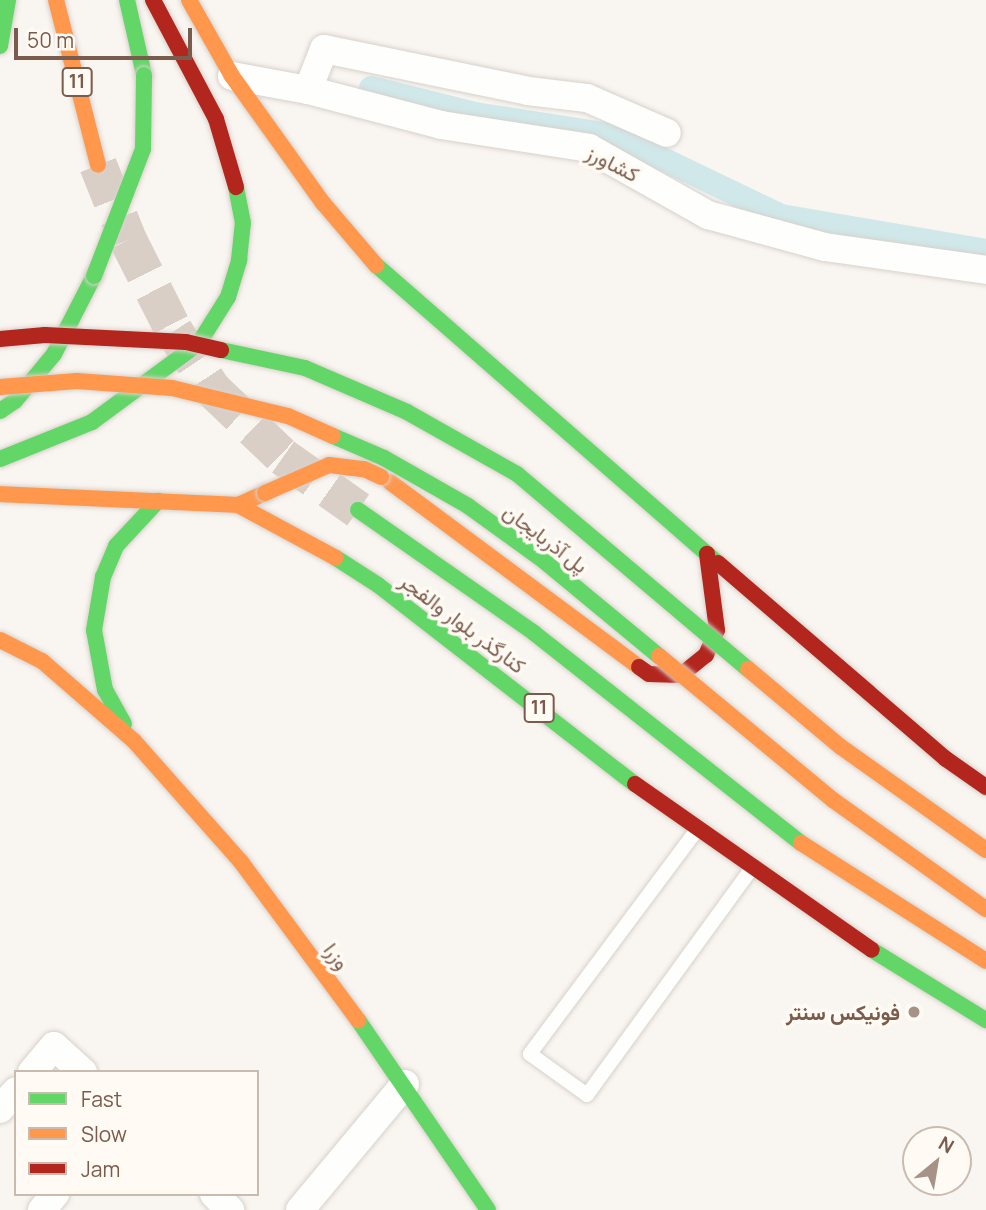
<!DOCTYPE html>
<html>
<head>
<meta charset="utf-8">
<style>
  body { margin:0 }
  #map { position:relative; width:986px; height:1210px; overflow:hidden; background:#f9f5f0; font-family:Manrope,Vazirmatn,sans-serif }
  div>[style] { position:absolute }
  .canal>* { height:24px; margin:-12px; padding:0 12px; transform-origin:12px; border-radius:12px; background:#d0e8ea }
  .highway-tunnel>* { height:38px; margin-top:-19px; transform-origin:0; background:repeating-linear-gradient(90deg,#d9cfc7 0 38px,transparent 0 57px) }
  .roads { filter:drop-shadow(0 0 2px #d7d1cb) drop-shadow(0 0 2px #d7d1cb) }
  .lane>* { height:14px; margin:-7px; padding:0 7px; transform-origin:7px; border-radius:7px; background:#fefefd }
  .street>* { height:28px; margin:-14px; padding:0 14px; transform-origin:14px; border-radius:14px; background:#fefefd }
  .fast>* { height:16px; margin:-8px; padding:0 8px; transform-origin:8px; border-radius:8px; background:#63d668 }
  .slow>* { height:16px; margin:-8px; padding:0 8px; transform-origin:8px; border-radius:8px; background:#ff974d }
  .jam>* { height:16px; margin:-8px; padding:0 8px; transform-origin:8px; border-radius:8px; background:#b3261e }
  .bridges { filter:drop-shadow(0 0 2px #dad1cc) drop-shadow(0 0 2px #dad1cc) }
  .fast-bridge>* { height:16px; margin:-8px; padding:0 8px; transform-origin:8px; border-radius:8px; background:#63d668 }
  .slow-bridge>* { height:16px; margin:-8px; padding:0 8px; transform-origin:8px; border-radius:8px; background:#ff974d }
  .jam-bridge>* { height:16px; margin:-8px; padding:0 8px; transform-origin:8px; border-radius:8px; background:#b3261e }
  .dots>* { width:19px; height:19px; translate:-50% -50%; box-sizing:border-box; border:4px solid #fffaf3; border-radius:50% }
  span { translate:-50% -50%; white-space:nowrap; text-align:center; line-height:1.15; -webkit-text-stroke:7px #fffaf3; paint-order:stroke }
  .shield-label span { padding:2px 5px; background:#fffaf3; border:2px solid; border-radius:5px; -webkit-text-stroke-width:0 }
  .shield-label { font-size:19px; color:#7a5c4d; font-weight:700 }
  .street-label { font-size:21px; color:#7a5c4d }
  .poi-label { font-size:21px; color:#7a5c4d; font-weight:700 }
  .right { translate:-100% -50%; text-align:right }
  .legend { position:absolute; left:14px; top:1070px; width:245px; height:126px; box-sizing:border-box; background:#fffaf3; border:2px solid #cabbb1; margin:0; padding:9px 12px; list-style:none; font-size:21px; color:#7a5c4d }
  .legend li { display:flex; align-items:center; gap:14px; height:35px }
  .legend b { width:35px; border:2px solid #cabbb1 }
  .north { position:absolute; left:902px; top:1126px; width:70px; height:70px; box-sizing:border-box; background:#fffaf3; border:2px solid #cabbb1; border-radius:50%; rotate:30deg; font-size:19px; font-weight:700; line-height:28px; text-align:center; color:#7a5c4d }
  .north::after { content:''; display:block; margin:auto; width:24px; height:32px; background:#a69286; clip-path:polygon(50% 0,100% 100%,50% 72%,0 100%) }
  .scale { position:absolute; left:14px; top:28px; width:178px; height:32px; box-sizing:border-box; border:4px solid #7a5c4d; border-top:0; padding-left:9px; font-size:21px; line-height:24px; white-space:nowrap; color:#7a5c4d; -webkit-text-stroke:5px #fffaf3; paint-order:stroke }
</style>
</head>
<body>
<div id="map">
  <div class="canal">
    <i style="left:371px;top:88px;width:107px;rotate:14deg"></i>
    <i style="left:475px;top:114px;width:142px;rotate:8.9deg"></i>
    <i style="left:615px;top:136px;width:184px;rotate:25.7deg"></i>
    <i style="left:781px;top:216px;width:208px;rotate:9.7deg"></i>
  </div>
  <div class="highway-tunnel">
    <i style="left:98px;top:165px;width:81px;rotate:68.2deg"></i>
    <i style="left:128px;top:240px;width:102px;rotate:63.2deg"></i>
    <i style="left:174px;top:331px;width:69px;rotate:56.8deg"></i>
    <i style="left:212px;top:389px;width:98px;rotate:43.8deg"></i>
    <i style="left:283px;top:457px;width:92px;rotate:35.2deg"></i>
  </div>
  <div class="roads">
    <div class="lane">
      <i style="left:696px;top:831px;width:278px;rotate:126.7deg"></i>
      <i style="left:530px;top:1054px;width:70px;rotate:35.7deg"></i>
      <i style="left:587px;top:1095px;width:279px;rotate:-54deg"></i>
    </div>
    <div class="street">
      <i style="left:232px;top:76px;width:77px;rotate:10.4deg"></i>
      <i style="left:308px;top:90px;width:138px;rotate:14.7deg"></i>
      <i style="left:441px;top:125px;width:150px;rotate:8.8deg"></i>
      <i style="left:589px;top:148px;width:137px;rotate:29.4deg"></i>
      <i style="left:708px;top:215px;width:121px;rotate:15.3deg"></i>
      <i style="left:825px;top:247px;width:163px;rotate:8.1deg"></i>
      <i style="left:308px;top:90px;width:44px;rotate:-68.7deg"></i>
      <i style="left:324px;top:49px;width:208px;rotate:11.6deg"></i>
      <i style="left:528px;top:91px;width:59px;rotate:6.8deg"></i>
      <i style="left:587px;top:98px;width:87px;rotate:23.6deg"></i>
      <i style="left:32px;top:1072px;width:34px;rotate:-50deg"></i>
      <i style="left:54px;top:1046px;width:39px;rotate:42deg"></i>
      <i style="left:0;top:1109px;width:24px;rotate:-48deg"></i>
      <i style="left:214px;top:1194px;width:23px;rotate:45deg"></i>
      <i style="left:42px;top:1210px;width:21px;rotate:-51deg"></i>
      <i style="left:300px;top:1210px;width:164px;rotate:-50.2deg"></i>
    </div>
    <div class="fast">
      <i style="left:127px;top:0;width:77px;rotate:77.2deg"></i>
      <i style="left:0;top:46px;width:47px;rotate:-80.1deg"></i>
      <i style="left:376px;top:265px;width:454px;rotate:41.1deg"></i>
      <i style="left:0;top:411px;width:18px;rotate:-34deg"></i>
      <i style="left:15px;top:401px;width:61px;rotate:-50.3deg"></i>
      <i style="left:54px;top:354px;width:88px;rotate:-62.9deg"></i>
      <i style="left:0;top:459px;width:99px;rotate:-21.9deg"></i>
      <i style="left:92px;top:422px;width:133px;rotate:-36.4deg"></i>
      <i style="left:199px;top:343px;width:54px;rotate:-57.8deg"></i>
      <i style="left:228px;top:297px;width:39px;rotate:-73deg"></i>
      <i style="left:239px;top:260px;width:37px;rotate:-84deg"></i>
      <i style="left:243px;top:223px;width:37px;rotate:-101deg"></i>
      <i style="left:358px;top:510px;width:215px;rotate:34.9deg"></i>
      <i style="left:534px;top:633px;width:340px;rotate:38.2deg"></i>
      <i style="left:336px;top:558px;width:50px;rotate:32.7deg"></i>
      <i style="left:378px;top:585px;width:325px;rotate:37.8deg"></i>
      <i style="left:124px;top:724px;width:39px;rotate:-119deg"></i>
      <i style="left:105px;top:690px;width:61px;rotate:-100.4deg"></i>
      <i style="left:94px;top:630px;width:54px;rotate:-80.4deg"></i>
      <i style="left:103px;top:577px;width:34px;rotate:-67deg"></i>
      <i style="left:116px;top:546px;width:62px;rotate:-47deg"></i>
      <i style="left:872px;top:950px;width:134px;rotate:31.6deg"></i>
      <i style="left:358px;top:1020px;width:230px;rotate:55.6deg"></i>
    </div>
    <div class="slow">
      <i style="left:56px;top:0;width:170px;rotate:75.7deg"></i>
      <i style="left:189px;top:0;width:87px;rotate:60.5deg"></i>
      <i style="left:232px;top:76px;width:156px;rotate:54.4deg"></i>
      <i style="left:323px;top:203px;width:82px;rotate:49.5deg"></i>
      <i style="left:390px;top:482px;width:310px;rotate:36.6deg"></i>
      <i style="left:0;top:494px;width:238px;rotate:2.6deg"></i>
      <i style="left:238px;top:505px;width:111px;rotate:28.4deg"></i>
      <i style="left:238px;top:505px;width:30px;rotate:-24deg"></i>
      <i style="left:0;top:640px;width:47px;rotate:26.6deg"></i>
      <i style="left:42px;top:661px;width:122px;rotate:41deg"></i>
      <i style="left:134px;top:741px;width:162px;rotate:48.5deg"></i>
      <i style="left:241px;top:862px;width:197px;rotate:53.5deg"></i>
      <i style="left:801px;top:843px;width:219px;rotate:32.5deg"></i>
    </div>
    <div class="jam">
      <i style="left:153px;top:0;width:135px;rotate:62.1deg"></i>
      <i style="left:216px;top:119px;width:71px;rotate:73.6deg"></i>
      <i style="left:718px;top:563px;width:301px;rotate:40.7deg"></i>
      <i style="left:946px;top:759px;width:49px;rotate:35deg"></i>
      <i style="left:639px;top:667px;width:12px;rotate:35deg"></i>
      <i style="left:649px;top:674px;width:32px;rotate:2deg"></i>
      <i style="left:681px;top:675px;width:32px;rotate:-39deg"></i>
      <i style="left:706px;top:655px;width:27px;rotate:-66deg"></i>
      <i style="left:717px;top:630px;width:77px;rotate:-97.5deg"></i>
      <i style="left:635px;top:784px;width:289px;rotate:35deg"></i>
    </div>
  </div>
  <div class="bridges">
    <div class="fast-bridge">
      <i style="left:94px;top:276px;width:136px;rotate:-68.9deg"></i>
      <i style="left:143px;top:149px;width:74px;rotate:-89.2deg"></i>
      <i style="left:221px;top:350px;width:86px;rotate:12.1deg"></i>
      <i style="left:305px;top:368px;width:111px;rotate:23.3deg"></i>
      <i style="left:407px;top:412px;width:126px;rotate:29.4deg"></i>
      <i style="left:517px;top:474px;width:302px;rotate:40.2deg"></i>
      <i style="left:333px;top:436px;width:56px;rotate:23.3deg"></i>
      <i style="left:384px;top:458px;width:97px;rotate:29.7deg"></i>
      <i style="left:468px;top:506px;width:94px;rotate:35.9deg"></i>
      <i style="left:544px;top:561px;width:149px;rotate:39.6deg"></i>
    </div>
    <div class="slow-bridge">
      <i style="left:0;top:387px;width:77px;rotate:-4.5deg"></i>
      <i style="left:77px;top:381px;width:95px;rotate:4.2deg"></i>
      <i style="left:172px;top:388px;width:119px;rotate:13.6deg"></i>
      <i style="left:288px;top:416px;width:49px;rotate:24deg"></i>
      <i style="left:265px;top:493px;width:70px;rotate:-23.6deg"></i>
      <i style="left:329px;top:465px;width:35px;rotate:7deg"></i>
      <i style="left:364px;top:469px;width:19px;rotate:25deg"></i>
      <i style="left:659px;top:656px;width:226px;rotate:39.6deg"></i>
      <i style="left:833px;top:800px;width:188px;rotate:35.5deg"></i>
      <i style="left:748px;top:669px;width:121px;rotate:40deg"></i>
      <i style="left:841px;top:747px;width:178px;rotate:35.4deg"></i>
    </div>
    <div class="jam-bridge">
      <i style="left:0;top:339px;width:45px;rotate:-5.1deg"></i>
      <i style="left:45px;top:335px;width:141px;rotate:2.8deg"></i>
      <i style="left:186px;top:342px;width:36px;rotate:13deg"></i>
    </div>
  </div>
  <div class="dots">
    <i style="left:914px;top:1012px;background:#a69286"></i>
  </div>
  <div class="shield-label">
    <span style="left:77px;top:82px">11</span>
    <span style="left:539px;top:708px">11</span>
  </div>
  <div class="street-label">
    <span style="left:613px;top:163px;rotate:27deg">کشاورز</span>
    <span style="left:546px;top:538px;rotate:37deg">پل آذربایجان</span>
    <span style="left:463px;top:623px;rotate:37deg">کنارگذر بلوار والفجر</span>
    <span style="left:337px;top:956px;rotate:53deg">وزرا</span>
  </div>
  <div class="poi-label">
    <span class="right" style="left:900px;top:1012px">فونیکس سنتر</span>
  </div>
  <ul class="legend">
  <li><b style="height:9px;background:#63d668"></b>Fast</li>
  <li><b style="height:9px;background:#ff974d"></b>Slow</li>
  <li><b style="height:9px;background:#b3261e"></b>Jam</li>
  </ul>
  <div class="north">N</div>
  <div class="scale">50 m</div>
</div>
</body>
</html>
